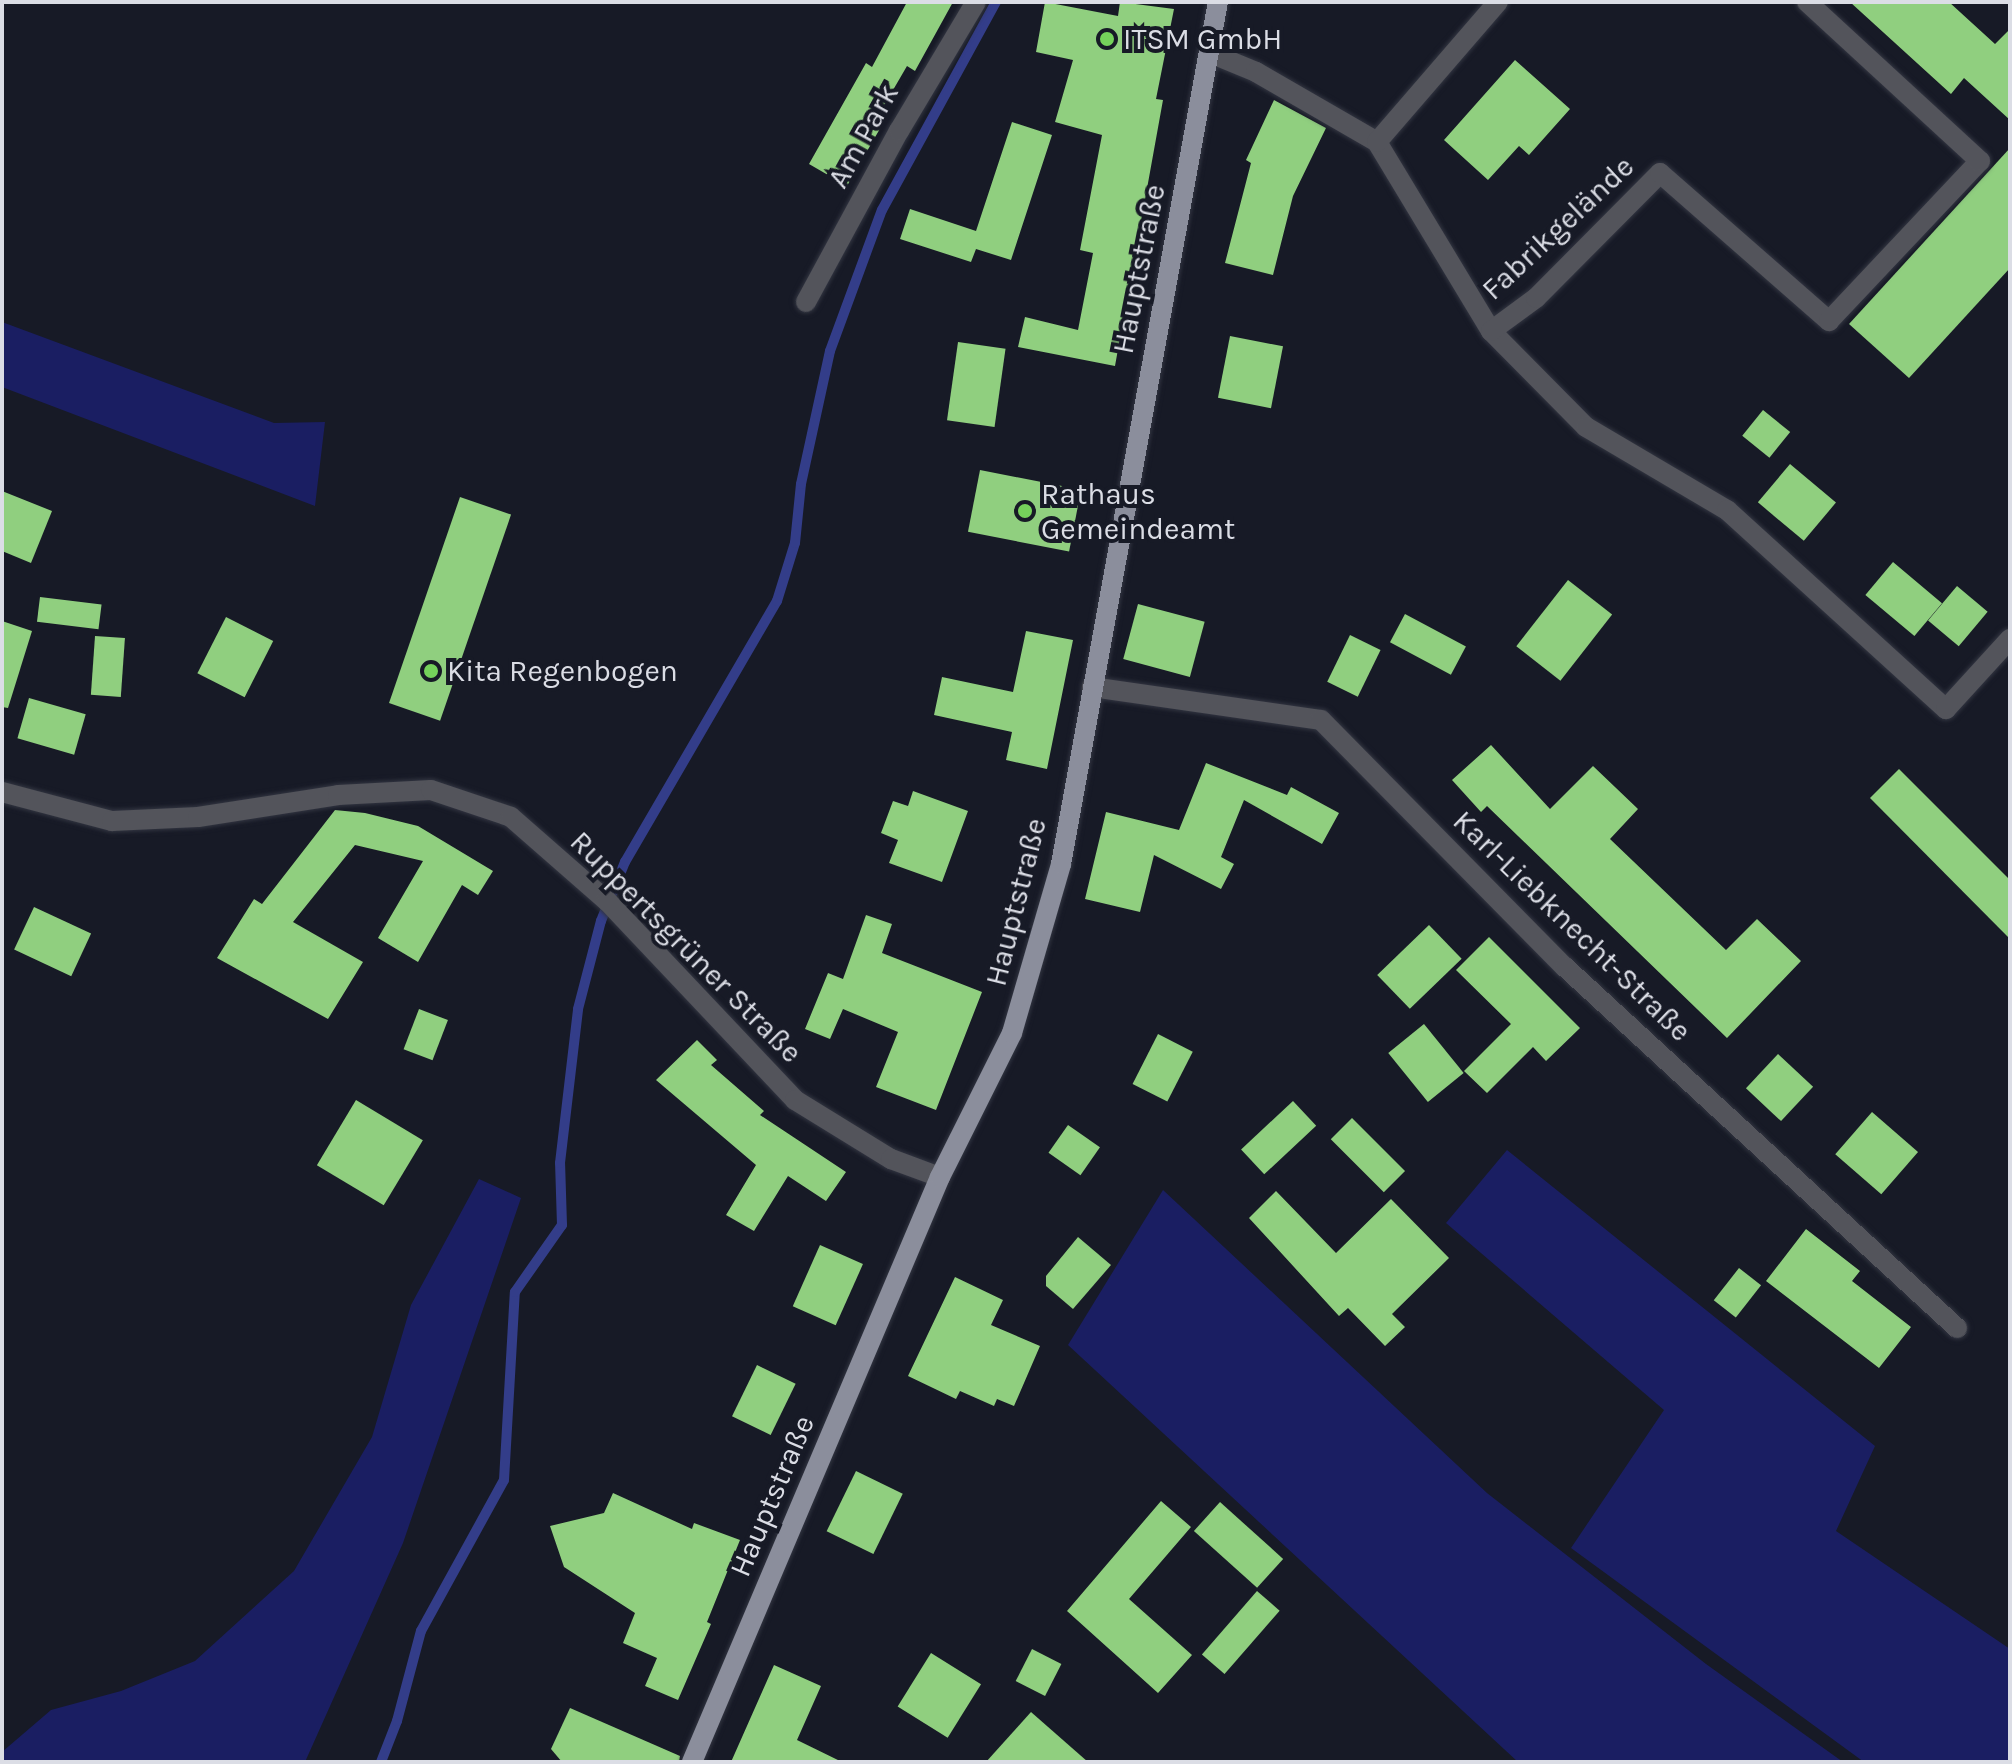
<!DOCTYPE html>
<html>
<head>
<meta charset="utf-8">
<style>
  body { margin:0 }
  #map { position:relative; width:2012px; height:1764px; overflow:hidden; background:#171a26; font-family:Karla,sans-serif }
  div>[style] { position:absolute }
  .green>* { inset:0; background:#1a1e62 }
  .stream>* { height:10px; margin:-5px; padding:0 5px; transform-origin:5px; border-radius:5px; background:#333d89 }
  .building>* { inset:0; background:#90cf7f; transform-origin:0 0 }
  .roads { filter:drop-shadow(0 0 2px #323541) drop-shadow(0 0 2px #323541) }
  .minor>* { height:20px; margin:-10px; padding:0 10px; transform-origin:10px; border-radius:10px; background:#53545b }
  .major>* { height:20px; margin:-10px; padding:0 10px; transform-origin:10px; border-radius:10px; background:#8b8e9c }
  .dots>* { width:22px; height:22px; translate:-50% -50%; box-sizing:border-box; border:4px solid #171a26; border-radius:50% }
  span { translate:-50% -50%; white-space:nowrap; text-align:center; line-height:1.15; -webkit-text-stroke:8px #171a26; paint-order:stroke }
  .poi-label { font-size:30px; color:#dbdde5 }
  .left { translate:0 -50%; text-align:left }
  .street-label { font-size:30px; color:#dbdde5 }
  .frame { position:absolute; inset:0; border:4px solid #dbdde5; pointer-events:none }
</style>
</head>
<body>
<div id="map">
  <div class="green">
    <i style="clip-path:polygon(2px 322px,274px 423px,325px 422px,315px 506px,2px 387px)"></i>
    <i style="clip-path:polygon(1507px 1150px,1875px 1446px,1836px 1531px,2010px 1649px,2010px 1762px,1864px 1762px,1571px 1548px,1664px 1410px,1446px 1223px)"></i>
    <i style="clip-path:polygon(479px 1179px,521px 1198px,403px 1543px,305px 1762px,2px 1762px,2px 1752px,51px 1710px,121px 1691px,195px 1661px,294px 1571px,372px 1437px,411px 1305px)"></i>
    <i style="clip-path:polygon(1163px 1190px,1487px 1493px,1706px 1664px,1843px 1762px,1518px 1762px,1068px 1345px)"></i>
  </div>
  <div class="stream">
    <i style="left:381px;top:1762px;width:44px;rotate:-68.7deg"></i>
    <i style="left:397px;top:1721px;width:93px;rotate:-75.1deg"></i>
    <i style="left:421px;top:1631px;width:172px;rotate:-61.2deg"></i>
    <i style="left:504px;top:1480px;width:188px;rotate:-86.7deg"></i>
    <i style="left:515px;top:1292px;width:82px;rotate:-55deg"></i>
    <i style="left:562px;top:1225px;width:62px;rotate:-91.8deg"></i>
    <i style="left:560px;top:1163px;width:155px;rotate:-83.3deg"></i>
    <i style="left:578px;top:1009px;width:91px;rotate:-75.4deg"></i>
    <i style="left:601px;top:921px;width:64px;rotate:-67.9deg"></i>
    <i style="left:625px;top:862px;width:302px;rotate:-59.8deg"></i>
    <i style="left:777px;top:601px;width:61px;rotate:-72.8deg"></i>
    <i style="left:795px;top:543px;width:59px;rotate:-84.2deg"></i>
    <i style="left:801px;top:484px;width:136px;rotate:-77.7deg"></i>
    <i style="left:830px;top:351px;width:150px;rotate:-69.8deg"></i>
    <i style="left:882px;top:210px;width:237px;rotate:-61.3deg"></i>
  </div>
  <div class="building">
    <i style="clip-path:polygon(907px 2px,953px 2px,915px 71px,907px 66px,882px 109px,889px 113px,847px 186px,809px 164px,866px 63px,872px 67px)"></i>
    <i style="clip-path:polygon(1045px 2px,1118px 16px,1120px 2px,1174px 9px,1156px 99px,1163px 100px,1115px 366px,1018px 347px,1025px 317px,1078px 330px,1093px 253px,1080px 250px,1102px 135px,1055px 122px,1073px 60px,1036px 52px)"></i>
    <i style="clip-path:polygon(1850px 2px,1949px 2px,1995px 44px,2010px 29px,2010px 120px,1964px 78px,1951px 94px)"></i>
    <i style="clip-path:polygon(1515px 60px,1570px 109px,1529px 155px,1519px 146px,1488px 180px,1444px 140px)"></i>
    <i style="clip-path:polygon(1274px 100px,1326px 128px,1293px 196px,1273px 275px,1225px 263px,1251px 163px,1246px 160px)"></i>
    <i style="clip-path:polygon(1012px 122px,1052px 135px,1011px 260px,976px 249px,971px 262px,900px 239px,910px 209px,976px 231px)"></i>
    <i style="clip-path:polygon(2010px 148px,2010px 268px,1909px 378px,1849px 324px)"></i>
    <i style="left:1230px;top:336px;width:54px;height:63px;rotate:11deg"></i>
    <i style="left:958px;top:342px;width:48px;height:79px;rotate:8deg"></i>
    <i style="left:1763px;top:410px;width:35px;height:33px;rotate:39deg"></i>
    <i style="left:1790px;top:464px;width:60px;height:50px;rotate:40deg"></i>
    <i style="left:980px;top:470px;width:103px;height:63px;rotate:11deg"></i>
    <i style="clip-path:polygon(2px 491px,52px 511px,31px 563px,2px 551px)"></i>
    <i style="left:460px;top:497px;width:54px;height:218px;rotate:19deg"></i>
    <i style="left:1893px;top:562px;width:64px;height:43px;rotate:40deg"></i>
    <i style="left:1568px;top:580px;width:56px;height:84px;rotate:38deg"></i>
    <i style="left:1957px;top:586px;width:40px;height:45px;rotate:40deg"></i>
    <i style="left:40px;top:597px;width:62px;height:25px;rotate:7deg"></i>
    <i style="left:1138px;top:604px;width:69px;height:57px;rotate:15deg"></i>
    <i style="left:1405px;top:614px;width:69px;height:32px;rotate:28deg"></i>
    <i style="left:226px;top:617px;width:53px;height:63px;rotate:27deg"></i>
    <i style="clip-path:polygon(2px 621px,32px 631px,8px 708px,2px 707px)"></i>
    <i style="clip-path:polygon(1026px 631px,1073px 640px,1047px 769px,1006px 760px,1012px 732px,934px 715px,942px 677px,1013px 692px)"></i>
    <i style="left:1350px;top:635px;width:34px;height:52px;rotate:26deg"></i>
    <i style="left:95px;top:636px;width:30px;height:59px;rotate:4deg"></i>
    <i style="left:29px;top:698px;width:59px;height:42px;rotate:16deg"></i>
    <i style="clip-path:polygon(1491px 745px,1550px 809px,1593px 766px,1638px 809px,1610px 839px,1726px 950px,1757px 919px,1801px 961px,1727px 1038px,1487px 806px,1481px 812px,1452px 780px)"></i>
    <i style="clip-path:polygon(1206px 763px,1287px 795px,1291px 787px,1339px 813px,1322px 844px,1244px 800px,1221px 857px,1234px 864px,1221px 889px,1154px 855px,1140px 912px,1085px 899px,1106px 812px,1179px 830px)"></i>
    <i style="clip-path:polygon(1899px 769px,2010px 880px,2010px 939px,1870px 798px)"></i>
    <i style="clip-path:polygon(913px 791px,968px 811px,942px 882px,889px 863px,898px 840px,881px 833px,893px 801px,908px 806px)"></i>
    <i style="clip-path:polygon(335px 810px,365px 813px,418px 826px,493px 871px,478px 895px,462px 885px,418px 962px,378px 938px,423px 861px,355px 845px,293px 922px,363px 962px,328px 1019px,217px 958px,254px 899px,262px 904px)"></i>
    <i style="left:34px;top:907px;width:63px;height:47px;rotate:25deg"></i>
    <i style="clip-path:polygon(866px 915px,892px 924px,882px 953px,982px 992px,936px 1110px,876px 1087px,898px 1032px,843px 1009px,830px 1039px,805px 1029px,828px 973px,843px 979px)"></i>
    <i style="left:1429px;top:925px;width:47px;height:72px;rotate:46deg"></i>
    <i style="clip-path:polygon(1489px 937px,1580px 1028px,1546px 1061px,1533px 1047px,1487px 1093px,1464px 1071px,1511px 1024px,1456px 970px)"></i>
    <i style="left:419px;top:1009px;width:31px;height:43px;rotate:21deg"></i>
    <i style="left:1424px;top:1024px;width:63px;height:46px;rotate:51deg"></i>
    <i style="left:1158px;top:1034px;width:39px;height:56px;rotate:27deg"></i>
    <i style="clip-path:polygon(697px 1040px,717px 1060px,711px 1065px,764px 1111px,760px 1115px,846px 1172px,826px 1201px,788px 1176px,754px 1231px,726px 1215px,756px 1165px,656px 1080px)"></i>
    <i style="left:1778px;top:1054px;width:48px;height:47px;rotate:43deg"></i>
    <i style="left:356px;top:1100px;width:78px;height:76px;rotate:31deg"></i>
    <i style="left:1293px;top:1101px;width:34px;height:71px;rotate:47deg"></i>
    <i style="left:1872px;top:1112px;width:61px;height:56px;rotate:41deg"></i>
    <i style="left:1352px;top:1118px;width:75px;height:30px;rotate:45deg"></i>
    <i style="left:1068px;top:1125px;width:39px;height:34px;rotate:35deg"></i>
    <i style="clip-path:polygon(1276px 1191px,1336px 1253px,1391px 1199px,1449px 1258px,1392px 1314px,1405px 1327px,1385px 1346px,1348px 1308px,1339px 1316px,1249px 1218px)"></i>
    <i style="clip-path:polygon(1806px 1229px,1860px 1271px,1852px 1281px,1911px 1327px,1879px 1368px,1766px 1281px)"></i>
    <i style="clip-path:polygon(1078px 1237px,1111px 1265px,1073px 1309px,1046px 1286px,1046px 1276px)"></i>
    <i style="left:820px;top:1245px;width:47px;height:67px;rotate:24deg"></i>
    <i style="left:1739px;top:1268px;width:28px;height:41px;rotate:38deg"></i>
    <i style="clip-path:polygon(955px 1277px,1003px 1300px,991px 1325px,1040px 1346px,1014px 1406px,997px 1399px,994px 1406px,960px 1391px,956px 1399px,908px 1376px)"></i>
    <i style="left:757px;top:1365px;width:43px;height:57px;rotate:26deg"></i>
    <i style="left:856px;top:1471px;width:52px;height:67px;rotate:26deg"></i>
    <i style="clip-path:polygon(613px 1493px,692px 1529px,694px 1523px,740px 1540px,707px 1622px,711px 1624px,678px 1700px,645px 1686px,657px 1658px,623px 1643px,635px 1613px,564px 1567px,550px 1526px,604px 1513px)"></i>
    <i style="clip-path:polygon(1161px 1501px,1191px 1527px,1129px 1599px,1192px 1655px,1158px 1693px,1067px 1611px)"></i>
    <i style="left:1220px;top:1502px;width:85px;height:39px;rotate:42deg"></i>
    <i style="left:1257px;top:1591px;width:30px;height:84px;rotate:41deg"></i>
    <i style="left:1032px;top:1649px;width:33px;height:36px;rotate:27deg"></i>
    <i style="left:931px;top:1653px;width:59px;height:63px;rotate:32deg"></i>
    <i style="clip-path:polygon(774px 1665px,821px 1686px,797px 1740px,842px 1762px,731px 1762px)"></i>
    <i style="clip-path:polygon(570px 1708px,680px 1756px,679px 1762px,562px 1762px,551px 1749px)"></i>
    <i style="clip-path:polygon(1031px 1712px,1088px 1762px,986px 1762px)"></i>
  </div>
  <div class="roads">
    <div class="minor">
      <i style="left:1210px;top:53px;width:50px;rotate:22.4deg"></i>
      <i style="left:1256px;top:72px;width:140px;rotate:30deg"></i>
      <i style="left:1377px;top:142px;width:221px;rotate:58.9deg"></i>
      <i style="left:1491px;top:331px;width:135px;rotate:45.3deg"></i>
      <i style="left:1586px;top:427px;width:164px;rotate:30.5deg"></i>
      <i style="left:1727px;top:510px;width:296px;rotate:42.3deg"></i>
      <i style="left:1946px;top:709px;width:95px;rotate:-47.6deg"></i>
      <i style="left:1377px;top:142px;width:185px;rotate:-49.2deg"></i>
      <i style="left:806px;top:302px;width:195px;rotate:-61.5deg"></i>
      <i style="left:899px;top:131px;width:150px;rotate:-59.2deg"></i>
      <i style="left:1491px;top:331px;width:56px;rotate:-36.3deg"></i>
      <i style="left:1536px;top:298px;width:176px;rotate:-45.2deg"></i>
      <i style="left:1660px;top:173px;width:225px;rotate:41.2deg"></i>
      <i style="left:1829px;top:321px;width:220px;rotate:-46.7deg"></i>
      <i style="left:1980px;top:161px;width:235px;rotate:-137.4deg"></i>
      <i style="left:1092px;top:687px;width:231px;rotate:8.2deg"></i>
      <i style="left:1321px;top:720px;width:347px;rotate:45.4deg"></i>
      <i style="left:1565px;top:967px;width:533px;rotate:42.64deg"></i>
      <i style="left:2px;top:792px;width:114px;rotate:14.8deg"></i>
      <i style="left:112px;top:821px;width:86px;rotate:-2.7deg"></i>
      <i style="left:198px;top:817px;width:142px;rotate:-8.9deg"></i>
      <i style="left:338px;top:795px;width:93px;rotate:-3.1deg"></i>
      <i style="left:431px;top:790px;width:84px;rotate:18.6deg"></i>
      <i style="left:511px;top:817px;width:128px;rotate:41.2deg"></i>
      <i style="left:607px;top:901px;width:274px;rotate:46.6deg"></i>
      <i style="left:795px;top:1100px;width:113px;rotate:31.6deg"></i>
      <i style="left:891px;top:1159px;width:52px;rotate:20.2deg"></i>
    </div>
    <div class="major">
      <i style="left:692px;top:1762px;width:635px;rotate:-67.03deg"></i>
      <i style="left:940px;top:1177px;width:161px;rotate:-63.4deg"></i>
      <i style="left:1012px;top:1033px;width:176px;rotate:-73.8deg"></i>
      <i style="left:1061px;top:864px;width:876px;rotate:-79.68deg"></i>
    </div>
  </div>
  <div class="dots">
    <i style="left:1107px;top:39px;background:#75d25b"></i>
    <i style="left:1025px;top:511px;background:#75d25b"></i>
    <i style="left:431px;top:671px;background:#75d25b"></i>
  </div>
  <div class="poi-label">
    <span class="left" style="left:1123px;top:39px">ITSM GmbH</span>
    <span class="left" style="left:1041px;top:511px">Rathaus<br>Gemeindeamt</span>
    <span class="left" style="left:447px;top:671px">Kita Regenbogen</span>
  </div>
  <div class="street-label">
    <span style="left:863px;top:136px;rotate:-61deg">Am Park</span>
    <span style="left:1558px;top:228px;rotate:-43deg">Fabrikgelände</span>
    <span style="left:1139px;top:269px;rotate:-79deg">Hauptstraße</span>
    <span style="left:1016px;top:902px;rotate:-76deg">Hauptstraße</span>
    <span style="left:1572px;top:926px;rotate:44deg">Karl-Liebknecht-Straße</span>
    <span style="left:686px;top:947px;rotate:45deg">Ruppertsgrüner Straße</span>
    <span style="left:772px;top:1496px;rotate:-67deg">Hauptstraße</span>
  </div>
  <div class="frame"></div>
</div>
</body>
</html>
